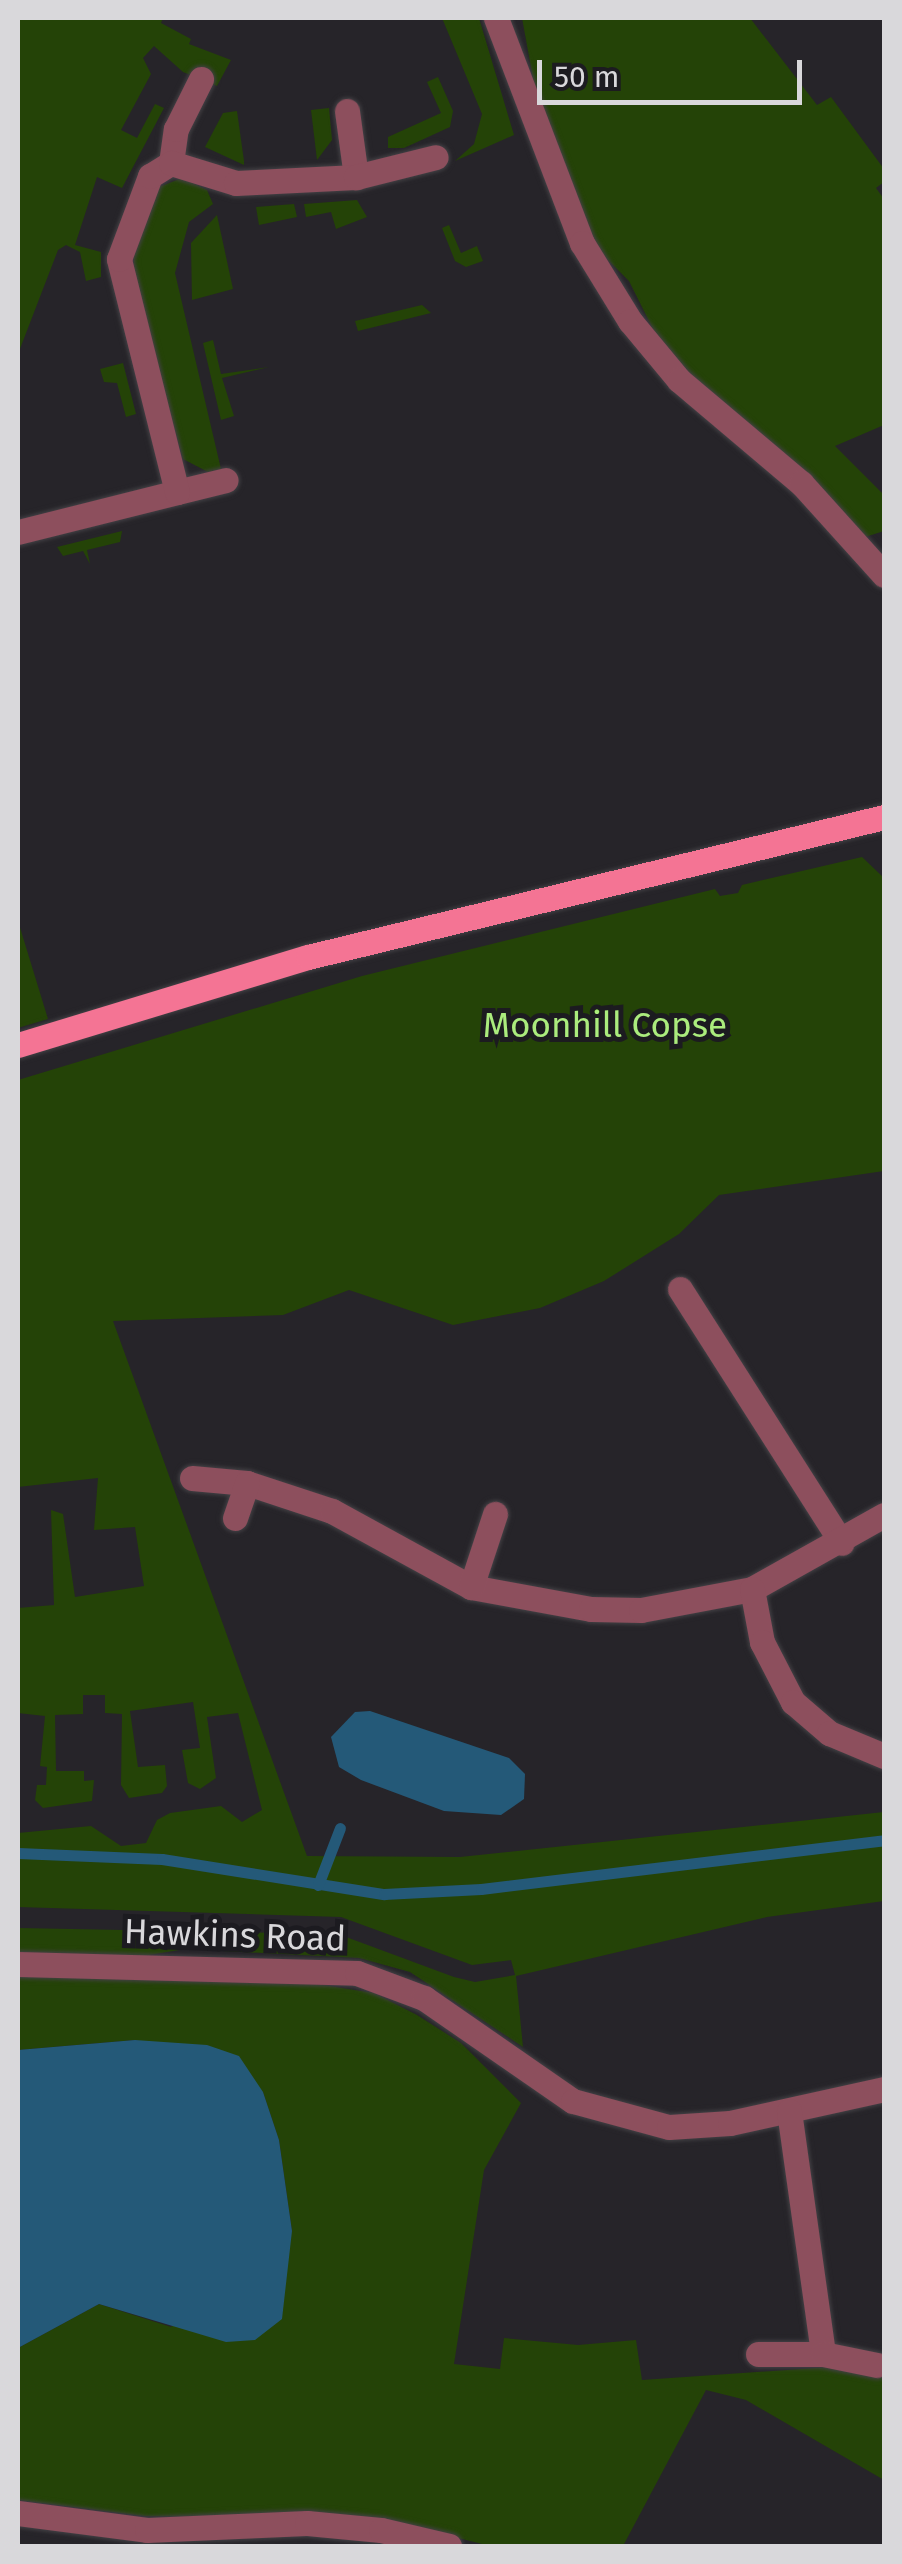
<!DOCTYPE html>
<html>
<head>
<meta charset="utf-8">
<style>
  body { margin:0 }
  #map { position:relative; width:902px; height:2564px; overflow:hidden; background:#262429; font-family:"Fira Sans",sans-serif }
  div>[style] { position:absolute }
  .green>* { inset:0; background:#244307 }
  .water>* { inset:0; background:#245978 }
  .stream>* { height:11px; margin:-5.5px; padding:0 5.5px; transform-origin:5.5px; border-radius:5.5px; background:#245978 }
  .roads { filter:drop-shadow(0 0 2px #434145) drop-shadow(0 0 2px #434145) }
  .minor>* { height:25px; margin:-12.5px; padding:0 12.5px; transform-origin:12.5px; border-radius:12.5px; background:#8d4f5d }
  .major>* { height:25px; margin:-12.5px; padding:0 12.5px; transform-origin:12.5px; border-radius:12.5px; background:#f47494 }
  span { translate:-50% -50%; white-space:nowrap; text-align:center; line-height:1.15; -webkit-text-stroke:10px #1c1b20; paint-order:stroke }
  .park-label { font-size:35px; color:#abec7d }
  .street-label { font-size:35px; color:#d9d8db }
  .frame { position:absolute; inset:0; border:20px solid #d9d8db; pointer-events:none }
  .scale { position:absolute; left:537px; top:60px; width:265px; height:45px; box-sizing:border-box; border:5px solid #d9d8db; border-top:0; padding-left:12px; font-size:30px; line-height:35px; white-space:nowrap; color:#d9d8db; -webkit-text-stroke:8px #1c1b20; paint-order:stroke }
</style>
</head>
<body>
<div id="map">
  <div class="green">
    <i style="clip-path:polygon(18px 18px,163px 18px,161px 23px,191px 39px,189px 44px,231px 60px,217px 86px,183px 72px,154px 46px,143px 58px,151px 74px,121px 130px,137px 138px,155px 104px,164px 108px,122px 188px,97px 177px,75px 245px,101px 252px,101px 277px,86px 281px,80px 252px,66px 245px,58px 250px,18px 354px)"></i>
    <i style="clip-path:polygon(442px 18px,479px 18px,514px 135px,455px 161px,474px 144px,482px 114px)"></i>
    <i style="clip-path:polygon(522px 18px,750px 18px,817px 105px,831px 97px,884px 169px,884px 182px,876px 188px,884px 199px,884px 425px,835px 446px,884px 495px,884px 531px,862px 538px,661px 345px,629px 281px,590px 242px,535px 89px)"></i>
    <i style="clip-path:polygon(438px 77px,453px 111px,450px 127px,404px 148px,388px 148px,388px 137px,441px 113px,427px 82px)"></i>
    <i style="clip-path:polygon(329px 108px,332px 140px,317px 160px,311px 110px)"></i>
    <i style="clip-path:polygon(237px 111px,244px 161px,244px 165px,205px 147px,223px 113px)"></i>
    <i style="clip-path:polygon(182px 178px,207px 190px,213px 204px,189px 222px,175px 273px,221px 469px,208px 472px,183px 459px,134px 281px,134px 249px,159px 187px)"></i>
    <i style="clip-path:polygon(357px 200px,367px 217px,341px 227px,336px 229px,331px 212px,306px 217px,304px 204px)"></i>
    <i style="clip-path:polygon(294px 204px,297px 217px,259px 225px,256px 207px)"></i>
    <i style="clip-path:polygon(217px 215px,233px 289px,192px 300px,191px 243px)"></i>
    <i style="clip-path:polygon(449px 225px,461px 253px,477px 246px,483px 261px,466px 267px,455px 261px,442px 228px)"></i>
    <i style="clip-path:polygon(422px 305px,431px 313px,358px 331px,355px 321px)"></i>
    <i style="clip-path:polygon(213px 340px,221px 374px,269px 367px,222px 378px,234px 416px,221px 420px,203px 343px)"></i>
    <i style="clip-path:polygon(123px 363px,136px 414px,126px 417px,117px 383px,104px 382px,100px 369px)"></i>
    <i style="clip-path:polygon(122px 531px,120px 542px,87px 550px,90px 564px,83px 551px,63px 556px,57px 547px)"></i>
    <i style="clip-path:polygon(862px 857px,884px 878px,884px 1171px,719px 1195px,679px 1234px,604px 1281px,540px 1308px,453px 1325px,349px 1290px,283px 1315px,113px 1321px,307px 1856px,460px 1857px,884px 1812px,884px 1901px,767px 1917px,516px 1976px,523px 2047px,410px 1972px,359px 1958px,185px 1949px,137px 1957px,18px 1955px,18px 1928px,338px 1934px,454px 1977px,475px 1982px,515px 1975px,511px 1960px,472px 1965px,341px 1917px,18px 1907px,18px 1833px,91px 1826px,121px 1846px,146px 1843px,157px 1820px,170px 1813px,221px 1806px,242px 1822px,262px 1810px,238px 1713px,207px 1717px,216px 1778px,200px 1789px,188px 1783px,182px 1750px,200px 1748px,193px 1702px,130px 1711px,138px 1767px,165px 1765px,167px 1786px,162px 1793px,129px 1798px,121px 1785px,122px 1714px,105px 1713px,105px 1695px,83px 1695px,83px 1714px,55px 1715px,56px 1771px,84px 1771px,84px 1781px,94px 1780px,92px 1801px,43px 1808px,35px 1800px,37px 1785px,46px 1785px,47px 1767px,40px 1766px,45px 1716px,18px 1713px,18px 1608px,54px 1605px,51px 1510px,63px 1514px,75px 1597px,144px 1586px,135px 1527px,94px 1530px,98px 1478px,18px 1487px,18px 1080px,362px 976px,715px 889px,720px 896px,738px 893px,742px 885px)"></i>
    <i style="clip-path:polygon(18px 921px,48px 1019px,18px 1028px)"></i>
    <i style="clip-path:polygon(18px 1972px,284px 1979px,374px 1993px,417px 2015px,461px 2043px,521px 2103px,484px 2170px,454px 2364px,500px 2369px,504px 2338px,578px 2345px,636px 2340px,642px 2380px,830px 2367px,884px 2378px,884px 2480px,746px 2400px,706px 2390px,623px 2546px,490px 2546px,387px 2520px,145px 2516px,18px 2500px,18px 2348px,99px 2304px,171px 2327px,292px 2231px,279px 2140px,263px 2092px,135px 2040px,18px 2050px)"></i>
  </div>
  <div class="water">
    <i style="clip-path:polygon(370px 1711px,509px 1758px,525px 1774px,524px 1799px,501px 1815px,444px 1811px,361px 1780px,339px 1767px,331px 1737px,355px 1712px)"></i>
    <i style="clip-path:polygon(135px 2040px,207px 2045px,239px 2056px,263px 2092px,279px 2140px,292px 2231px,282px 2319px,255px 2340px,226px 2342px,99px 2304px,18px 2348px,18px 2050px)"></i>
  </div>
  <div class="stream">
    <i style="left:18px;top:1853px;width:144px;rotate:2.4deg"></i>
    <i style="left:162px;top:1859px;width:225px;rotate:9deg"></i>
    <i style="left:384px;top:1894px;width:97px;rotate:-3deg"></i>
    <i style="left:481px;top:1889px;width:406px;rotate:-6.9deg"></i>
    <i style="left:318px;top:1885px;width:61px;rotate:-68.9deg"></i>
  </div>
  <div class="roads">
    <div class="minor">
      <i style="left:496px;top:18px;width:241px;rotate:69.1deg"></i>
      <i style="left:582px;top:243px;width:92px;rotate:58.4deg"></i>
      <i style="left:630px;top:321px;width:77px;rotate:50.3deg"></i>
      <i style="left:679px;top:380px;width:160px;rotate:40.2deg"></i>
      <i style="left:801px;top:483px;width:124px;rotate:47.9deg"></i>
      <i style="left:347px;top:111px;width:67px;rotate:82.2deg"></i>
      <i style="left:171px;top:163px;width:34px;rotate:-82deg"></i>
      <i style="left:176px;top:129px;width:56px;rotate:-63.4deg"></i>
      <i style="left:177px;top:492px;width:50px;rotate:-13.8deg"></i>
      <i style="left:18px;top:532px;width:164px;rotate:-14.1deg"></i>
      <i style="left:177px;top:492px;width:240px;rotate:-104deg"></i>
      <i style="left:119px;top:259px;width:89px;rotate:-69.5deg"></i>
      <i style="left:150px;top:176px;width:25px;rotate:-32deg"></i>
      <i style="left:171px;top:163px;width:68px;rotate:17.1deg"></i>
      <i style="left:236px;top:183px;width:120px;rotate:-2.9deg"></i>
      <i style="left:356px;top:177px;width:82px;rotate:-14deg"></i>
      <i style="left:680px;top:1289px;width:301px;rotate:57.5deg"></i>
      <i style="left:192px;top:1478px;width:55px;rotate:5.2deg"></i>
      <i style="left:247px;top:1483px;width:89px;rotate:18.2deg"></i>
      <i style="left:332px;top:1511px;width:158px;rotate:28.7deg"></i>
      <i style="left:471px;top:1587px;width:122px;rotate:10.4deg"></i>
      <i style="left:591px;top:1609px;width:50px;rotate:1.1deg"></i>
      <i style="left:641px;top:1610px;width:113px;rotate:-10.7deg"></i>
      <i style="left:752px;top:1589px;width:151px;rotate:-29.3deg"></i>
      <i style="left:235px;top:1518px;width:37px;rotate:-71deg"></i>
      <i style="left:471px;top:1587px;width:77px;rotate:-71.8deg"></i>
      <i style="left:752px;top:1589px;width:54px;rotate:79.3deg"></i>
      <i style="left:762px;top:1642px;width:68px;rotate:62.7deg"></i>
      <i style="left:793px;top:1702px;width:48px;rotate:40.7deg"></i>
      <i style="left:829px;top:1733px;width:60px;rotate:22.7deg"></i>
      <i style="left:18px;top:1964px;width:339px;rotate:1.5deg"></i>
      <i style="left:357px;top:1973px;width:72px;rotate:20.5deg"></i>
      <i style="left:424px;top:1998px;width:181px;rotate:34.7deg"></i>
      <i style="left:573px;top:2101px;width:99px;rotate:15.2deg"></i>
      <i style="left:669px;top:2127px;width:61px;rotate:-3.8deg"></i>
      <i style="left:730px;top:2123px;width:158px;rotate:-12.4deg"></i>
      <i style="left:789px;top:2111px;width:245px;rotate:82deg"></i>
      <i style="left:758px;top:2354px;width:65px"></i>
      <i style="left:823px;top:2354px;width:55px;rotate:11.5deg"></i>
      <i style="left:18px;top:2513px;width:130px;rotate:7.5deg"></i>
      <i style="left:147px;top:2530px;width:160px;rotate:-2.5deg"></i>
      <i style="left:307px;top:2523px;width:74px;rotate:5.4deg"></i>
      <i style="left:381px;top:2530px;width:70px;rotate:13.2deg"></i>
    </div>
    <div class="major">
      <i style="left:18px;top:1045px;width:303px;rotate:-16.9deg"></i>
      <i style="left:308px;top:957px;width:593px;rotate:-13.66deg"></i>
    </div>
  </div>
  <div class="park-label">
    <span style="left:605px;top:1025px">Moonhill Copse</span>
  </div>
  <div class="street-label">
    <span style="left:235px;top:1935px;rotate:2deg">Hawkins Road</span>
  </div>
  <div class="frame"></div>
  <div class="scale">50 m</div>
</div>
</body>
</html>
